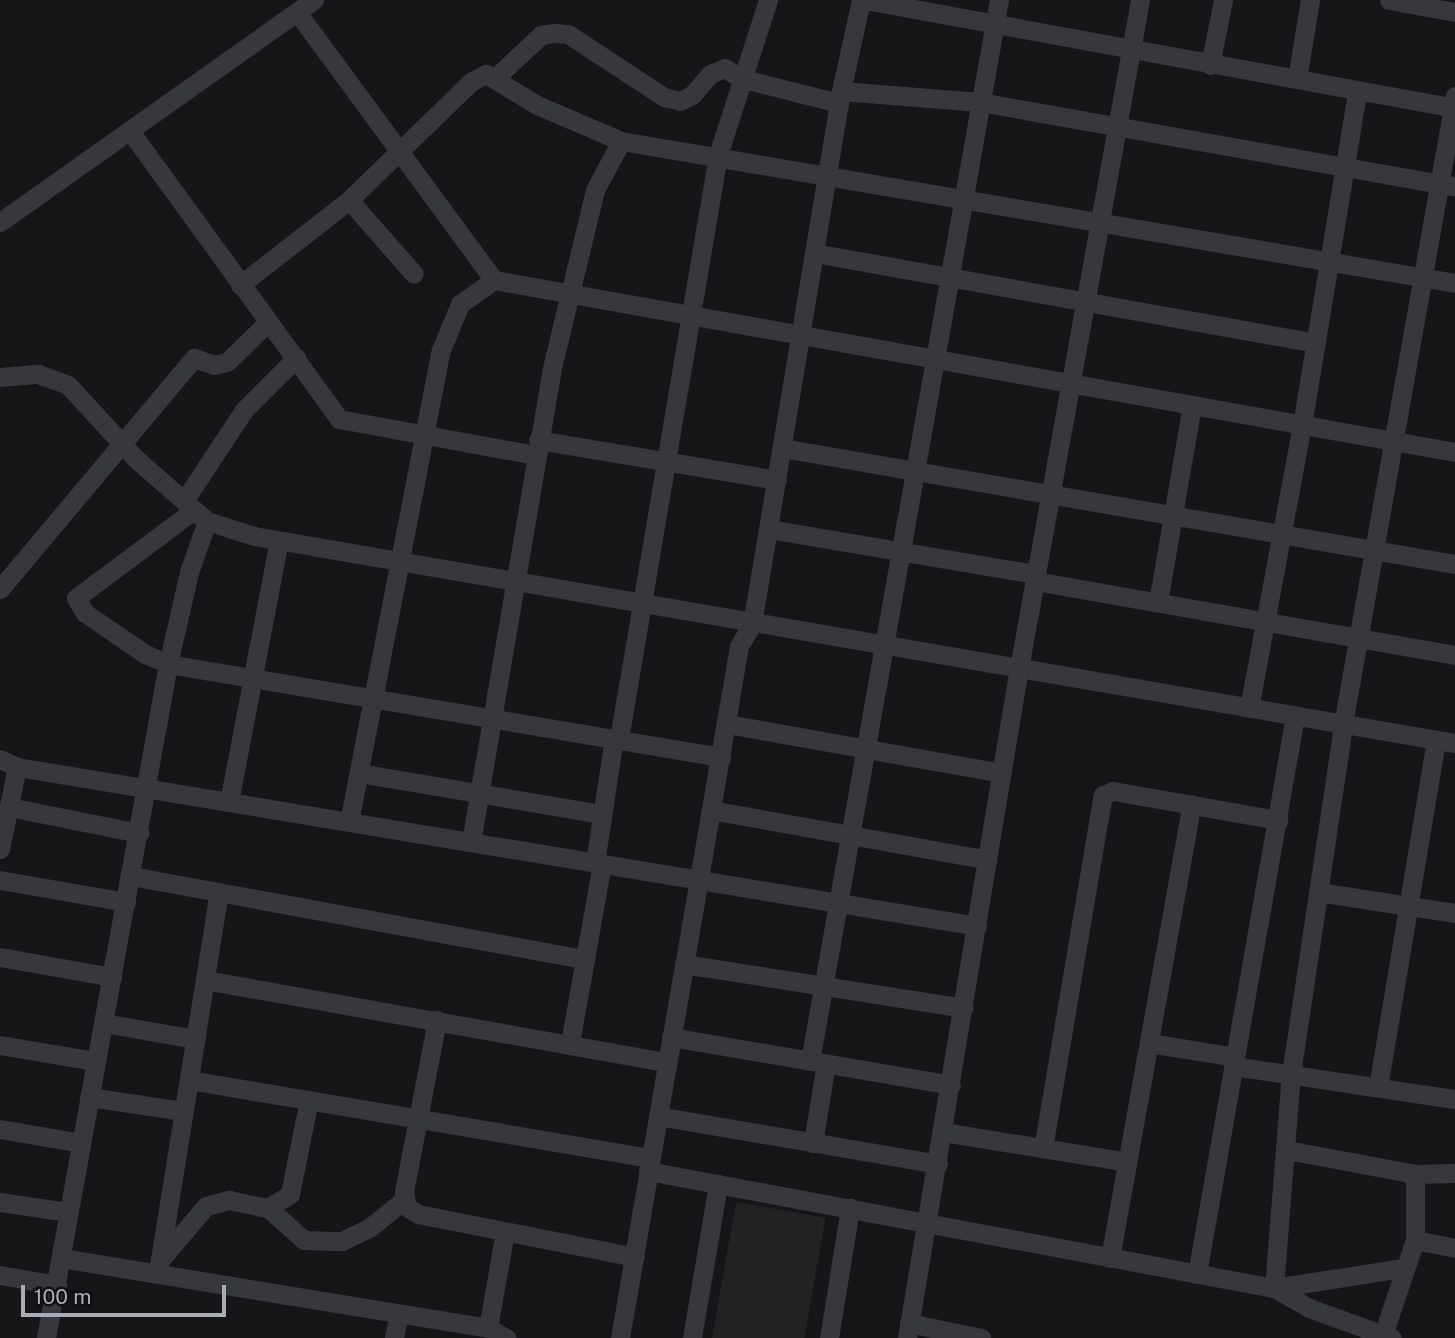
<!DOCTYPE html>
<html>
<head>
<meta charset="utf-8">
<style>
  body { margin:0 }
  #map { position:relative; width:1455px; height:1338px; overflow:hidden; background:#161618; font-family:"Public Sans",sans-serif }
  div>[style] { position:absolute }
  .built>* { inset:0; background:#222225; transform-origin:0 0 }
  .minor>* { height:19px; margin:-9.5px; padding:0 9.5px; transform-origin:9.5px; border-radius:9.5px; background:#37383d }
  span { translate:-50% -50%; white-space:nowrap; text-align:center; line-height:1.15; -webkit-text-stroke:5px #111113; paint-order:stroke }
  .scale { position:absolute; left:21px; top:1285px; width:205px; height:32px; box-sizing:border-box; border:4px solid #a8adb8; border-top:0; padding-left:9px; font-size:21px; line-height:24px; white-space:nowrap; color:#a8adb8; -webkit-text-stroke:5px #111113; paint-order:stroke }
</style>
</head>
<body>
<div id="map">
  <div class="built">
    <i style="left:736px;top:1202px;width:91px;height:138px;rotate:10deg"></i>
  </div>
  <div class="minor">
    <i style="left:865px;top:0;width:600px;rotate:10.37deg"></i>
    <i style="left:1389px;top:0;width:67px;rotate:10.3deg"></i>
    <i style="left:297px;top:12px;width:333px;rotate:53.7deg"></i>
    <i style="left:1210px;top:65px;width:66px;rotate:-78.7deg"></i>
    <i style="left:495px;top:78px;width:63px;rotate:-43.1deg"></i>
    <i style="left:541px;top:35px;width:13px;rotate:-9deg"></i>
    <i style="left:554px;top:33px;width:14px;rotate:4deg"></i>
    <i style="left:568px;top:34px;width:115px;rotate:33.3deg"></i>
    <i style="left:664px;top:97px;width:16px;rotate:14deg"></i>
    <i style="left:680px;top:101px;width:13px;rotate:-27deg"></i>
    <i style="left:692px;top:95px;width:28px;rotate:-49deg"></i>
    <i style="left:710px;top:74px;width:16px;rotate:-22deg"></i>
    <i style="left:725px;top:68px;width:18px;rotate:34deg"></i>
    <i style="left:740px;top:78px;width:102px;rotate:14.2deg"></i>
    <i style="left:1297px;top:79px;width:80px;rotate:-80.7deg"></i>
    <i style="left:841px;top:91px;width:139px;rotate:4.5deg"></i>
    <i style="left:980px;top:102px;width:483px;rotate:10.1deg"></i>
    <i style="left:130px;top:131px;width:356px;rotate:54deg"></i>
    <i style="left:339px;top:419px;width:200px;rotate:10.4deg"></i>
    <i style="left:349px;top:200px;width:98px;rotate:48.7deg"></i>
    <i style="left:0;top:222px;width:385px;rotate:-35.3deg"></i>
    <i style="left:814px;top:253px;width:510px;rotate:10.16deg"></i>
    <i style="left:240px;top:285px;width:138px;rotate:-37.9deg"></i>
    <i style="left:349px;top:200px;width:171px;rotate:-44.1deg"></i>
    <i style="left:472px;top:81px;width:16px;rotate:-27deg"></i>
    <i style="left:486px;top:74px;width:60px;rotate:31.3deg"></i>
    <i style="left:537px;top:105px;width:91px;rotate:23.2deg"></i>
    <i style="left:621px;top:141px;width:846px;rotate:9.66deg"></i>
    <i style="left:0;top:377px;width:38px;rotate:-5deg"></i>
    <i style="left:38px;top:374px;width:32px;rotate:20deg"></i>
    <i style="left:68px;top:385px;width:100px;rotate:47.4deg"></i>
    <i style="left:136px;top:459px;width:94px;rotate:41.1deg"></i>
    <i style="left:207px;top:521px;width:49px;rotate:17.7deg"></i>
    <i style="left:254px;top:536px;width:1219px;rotate:9.78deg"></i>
    <i style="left:538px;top:440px;width:242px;rotate:9.5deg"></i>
    <i style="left:782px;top:448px;width:683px;rotate:9.78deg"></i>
    <i style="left:184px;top:501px;width:109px;rotate:-56.6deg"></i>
    <i style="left:244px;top:410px;width:74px;rotate:-45deg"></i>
    <i style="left:194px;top:510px;width:147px;rotate:143.3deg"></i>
    <i style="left:76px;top:598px;width:17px;rotate:59deg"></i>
    <i style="left:85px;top:613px;width:73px;rotate:34.3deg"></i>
    <i style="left:145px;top:654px;width:25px;rotate:23deg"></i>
    <i style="left:168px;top:664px;width:561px;rotate:9.55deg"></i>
    <i style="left:769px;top:529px;width:271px;rotate:9.6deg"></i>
    <i style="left:1035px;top:581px;width:426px;rotate:10deg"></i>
    <i style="left:0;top:589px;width:302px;rotate:-50deg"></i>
    <i style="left:194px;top:358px;width:21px;rotate:19deg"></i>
    <i style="left:214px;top:365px;width:13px;rotate:-13deg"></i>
    <i style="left:227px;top:362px;width:54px;rotate:-44.3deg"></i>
    <i style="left:1158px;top:602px;width:200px;rotate:-80.2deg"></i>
    <i style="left:1249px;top:708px;width:288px;rotate:-79.4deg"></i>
    <i style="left:1302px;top:425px;width:338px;rotate:-80.6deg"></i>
    <i style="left:727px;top:724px;width:279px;rotate:10.1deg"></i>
    <i style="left:619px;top:739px;width:592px;rotate:-80.38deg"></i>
    <i style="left:718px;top:155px;width:163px;rotate:-72.1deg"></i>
    <i style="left:0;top:759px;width:19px;rotate:25deg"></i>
    <i style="left:17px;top:767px;width:973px;rotate:9.4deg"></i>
    <i style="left:359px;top:773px;width:246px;rotate:9.6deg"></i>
    <i style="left:229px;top:802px;width:266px;rotate:-79.2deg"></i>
    <i style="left:9px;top:807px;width:133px;rotate:11.3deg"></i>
    <i style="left:711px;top:810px;width:281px;rotate:10.2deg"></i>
    <i style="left:349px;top:822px;width:481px;rotate:-79deg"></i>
    <i style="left:441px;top:350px;width:50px;rotate:-67.6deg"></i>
    <i style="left:460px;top:304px;width:42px;rotate:-35.2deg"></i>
    <i style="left:494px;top:280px;width:976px;rotate:10.15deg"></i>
    <i style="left:471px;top:842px;width:477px;rotate:-80.3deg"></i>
    <i style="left:551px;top:372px;width:187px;rotate:-76.4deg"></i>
    <i style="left:595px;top:190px;width:55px;rotate:-62deg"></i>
    <i style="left:0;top:849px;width:84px;rotate:-78.3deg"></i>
    <i style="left:595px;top:863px;width:126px;rotate:-81.4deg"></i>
    <i style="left:131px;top:876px;width:462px;rotate:10.4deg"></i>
    <i style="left:0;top:880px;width:128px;rotate:9.9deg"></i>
    <i style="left:1318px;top:892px;width:139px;rotate:8.7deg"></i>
    <i style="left:0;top:957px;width:114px;rotate:10.1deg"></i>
    <i style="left:684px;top:964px;width:283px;rotate:8.9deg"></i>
    <i style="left:205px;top:980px;width:468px;rotate:10.1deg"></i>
    <i style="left:437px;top:1020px;width:174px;rotate:100.9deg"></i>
    <i style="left:404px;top:1191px;width:16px;rotate:79deg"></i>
    <i style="left:407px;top:1207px;width:13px;rotate:32deg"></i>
    <i style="left:418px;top:1214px;width:221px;rotate:11.2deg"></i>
    <i style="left:103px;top:1023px;width:94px;rotate:9.8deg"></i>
    <i style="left:671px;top:1037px;width:284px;rotate:9.7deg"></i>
    <i style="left:570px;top:1043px;width:182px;rotate:-79.9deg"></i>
    <i style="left:1149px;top:1043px;width:87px;rotate:9.2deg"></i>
    <i style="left:0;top:1045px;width:97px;rotate:9.5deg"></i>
    <i style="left:810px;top:1061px;width:1078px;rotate:-79.9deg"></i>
    <i style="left:1233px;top:1066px;width:224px;rotate:8.5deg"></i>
    <i style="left:189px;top:1080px;width:468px;rotate:9.6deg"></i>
    <i style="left:1378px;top:1087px;width:352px;rotate:-80.5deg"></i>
    <i style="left:89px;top:1097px;width:96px;rotate:8.4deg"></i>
    <i style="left:658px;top:1116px;width:284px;rotate:9.7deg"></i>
    <i style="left:0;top:1129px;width:82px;rotate:9.8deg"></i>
    <i style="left:943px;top:1132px;width:187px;rotate:9.2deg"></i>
    <i style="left:813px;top:1143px;width:81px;rotate:-80.8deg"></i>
    <i style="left:1043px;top:1148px;width:358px;rotate:-80.4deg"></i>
    <i style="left:1103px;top:795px;width:11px;rotate:-22deg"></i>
    <i style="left:1113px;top:791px;width:168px;rotate:10deg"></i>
    <i style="left:1287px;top:1150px;width:130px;rotate:10.6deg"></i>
    <i style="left:1415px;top:1174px;width:40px;rotate:-1.4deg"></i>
    <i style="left:648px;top:1171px;width:637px;rotate:10.59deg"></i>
    <i style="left:1274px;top:1288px;width:40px;rotate:29.7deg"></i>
    <i style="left:1309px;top:1308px;width:88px;rotate:19.9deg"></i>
    <i style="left:0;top:1202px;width:69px;rotate:8.4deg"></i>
    <i style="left:268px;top:1208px;width:48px;rotate:41.6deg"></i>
    <i style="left:304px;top:1240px;width:38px;rotate:2deg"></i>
    <i style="left:342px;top:1241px;width:30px;rotate:-26deg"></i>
    <i style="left:369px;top:1228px;width:45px;rotate:-38.7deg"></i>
    <i style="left:1415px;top:1240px;width:41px;rotate:11.3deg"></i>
    <i style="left:61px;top:1258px;width:433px;rotate:9.3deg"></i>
    <i style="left:488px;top:1328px;width:21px;rotate:29deg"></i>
    <i style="left:1110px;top:1258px;width:461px;rotate:-79.8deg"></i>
    <i style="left:160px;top:1260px;width:71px;rotate:-49.6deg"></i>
    <i style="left:206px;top:1206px;width:24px;rotate:-15deg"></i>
    <i style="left:229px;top:1200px;width:40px;rotate:12deg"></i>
    <i style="left:268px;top:1208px;width:26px;rotate:-32deg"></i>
    <i style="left:290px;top:1194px;width:96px;rotate:-78.6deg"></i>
    <i style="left:158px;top:1272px;width:384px;rotate:-80.9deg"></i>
    <i style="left:1197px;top:1274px;width:567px;rotate:-80.04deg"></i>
    <i style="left:0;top:1275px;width:58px;rotate:10deg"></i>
    <i style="left:1274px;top:1288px;width:215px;rotate:-85.5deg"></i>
    <i style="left:1291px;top:1074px;width:354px;rotate:-81.5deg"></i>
    <i style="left:1343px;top:724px;width:638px;rotate:-79.89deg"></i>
    <i style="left:1274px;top:1288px;width:131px;rotate:-8.8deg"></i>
    <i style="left:909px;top:1323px;width:74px;rotate:11.8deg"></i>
    <i style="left:488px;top:1328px;width:97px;rotate:-80deg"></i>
    <i style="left:1384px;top:1332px;width:97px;rotate:-71.4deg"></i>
    <i style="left:1415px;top:1240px;width:66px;rotate:-90deg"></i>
    <i style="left:46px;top:1338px;width:685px;rotate:-79.74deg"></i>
    <i style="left:168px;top:664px;width:94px;rotate:-77.1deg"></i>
    <i style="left:189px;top:572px;width:54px;rotate:-70.6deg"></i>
    <i style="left:394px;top:1338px;width:25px;rotate:-79deg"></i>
    <i style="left:620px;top:1338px;width:702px;rotate:-80.24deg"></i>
    <i style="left:739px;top:646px;width:26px;rotate:-59deg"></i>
    <i style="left:752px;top:624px;width:540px;rotate:-80.52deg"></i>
    <i style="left:841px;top:91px;width:93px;rotate:-77.6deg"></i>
    <i style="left:692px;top:1338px;width:156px;rotate:-80.4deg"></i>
    <i style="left:829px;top:1338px;width:132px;rotate:-80.8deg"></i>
    <i style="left:907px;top:1338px;width:679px;rotate:-80.51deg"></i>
    <i style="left:1019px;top:668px;width:679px;rotate:-79.73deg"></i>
  </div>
  <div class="scale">100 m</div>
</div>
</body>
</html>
